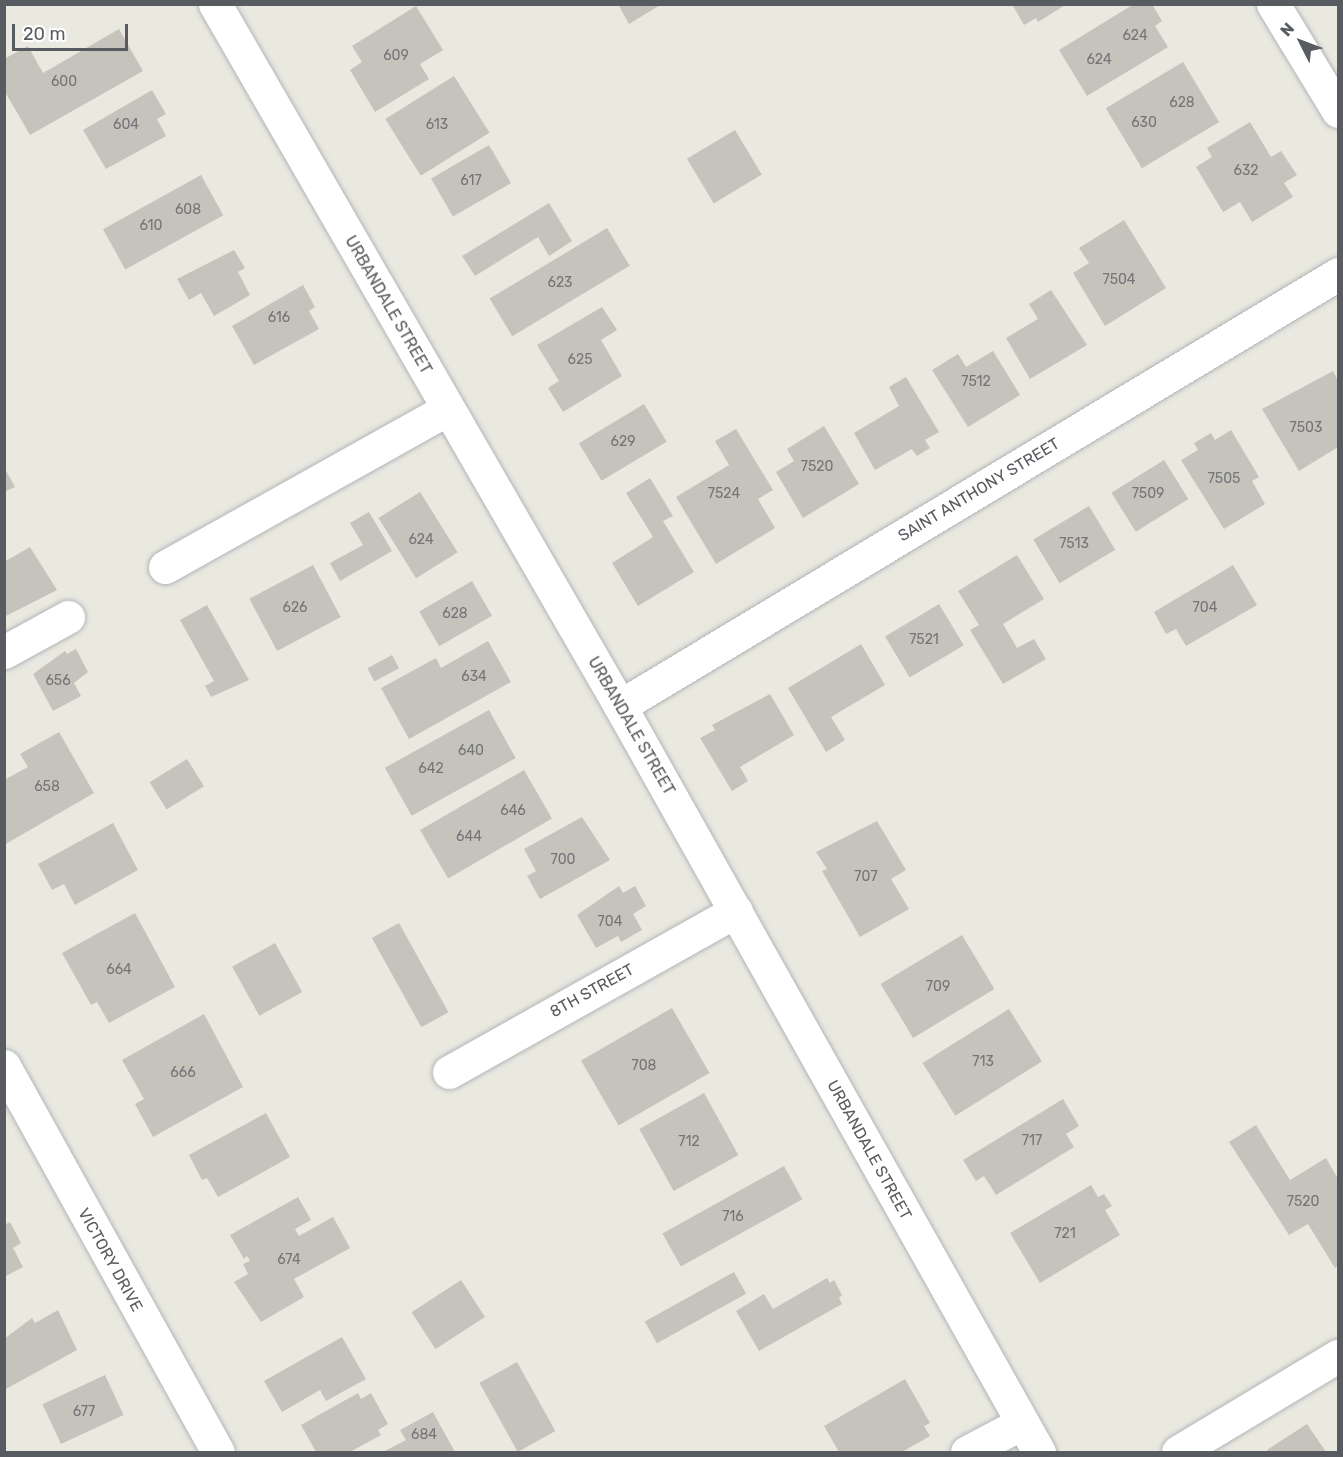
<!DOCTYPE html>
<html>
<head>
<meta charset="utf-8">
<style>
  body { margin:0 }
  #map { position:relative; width:1343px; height:1457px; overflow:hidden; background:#eae9e0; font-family:Rubik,sans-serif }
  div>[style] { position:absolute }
  .building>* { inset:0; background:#c6c3bc; transform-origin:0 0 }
  .roads { filter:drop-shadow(0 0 2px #b2b5b9) drop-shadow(0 0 2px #b2b5b9) }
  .minor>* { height:33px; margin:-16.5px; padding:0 16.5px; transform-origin:16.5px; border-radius:16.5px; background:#fff }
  span { translate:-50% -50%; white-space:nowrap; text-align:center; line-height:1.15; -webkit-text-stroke:4.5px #fff; paint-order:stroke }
  .number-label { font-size:14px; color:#747576 }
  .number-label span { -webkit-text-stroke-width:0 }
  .street-label { font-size:16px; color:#585b5f }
  .frame { position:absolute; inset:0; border:6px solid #585b5f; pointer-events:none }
  .north { position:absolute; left:1271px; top:12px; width:60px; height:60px; -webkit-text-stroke:4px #fff; paint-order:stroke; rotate:312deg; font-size:16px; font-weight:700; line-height:24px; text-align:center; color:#585b5f }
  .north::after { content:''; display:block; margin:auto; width:21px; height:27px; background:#585b5f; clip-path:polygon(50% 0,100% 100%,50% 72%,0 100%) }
  .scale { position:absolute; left:12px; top:24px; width:116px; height:27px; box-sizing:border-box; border:3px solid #585b5f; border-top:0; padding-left:8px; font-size:18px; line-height:21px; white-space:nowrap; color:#585b5f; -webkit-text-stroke:4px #fff; paint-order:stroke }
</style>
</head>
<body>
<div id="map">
  <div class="building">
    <i style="clip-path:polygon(618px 4px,662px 4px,629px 24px)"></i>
    <i style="clip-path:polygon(1012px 4px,1067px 4px,1038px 22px,1036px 18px,1024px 25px)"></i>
    <i style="clip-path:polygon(1134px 4px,1152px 4px,1162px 21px,1155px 26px,1168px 47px,1087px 96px,1059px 50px)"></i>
    <i style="clip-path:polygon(416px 6px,443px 50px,420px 64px,429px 79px,375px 112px,350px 70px,362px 62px,352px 46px)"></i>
    <i style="clip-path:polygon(119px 29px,143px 71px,30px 135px,4px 90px,4px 59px,28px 46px,43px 73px)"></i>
    <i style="left:1183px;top:62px;width:70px;height:90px;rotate:59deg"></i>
    <i style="left:454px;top:76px;width:67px;height:81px;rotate:58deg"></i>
    <i style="clip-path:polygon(152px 90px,166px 114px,157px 119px,166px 136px,106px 169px,83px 130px)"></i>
    <i style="clip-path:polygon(1250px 122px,1271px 157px,1281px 151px,1297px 175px,1284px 183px,1293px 197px,1252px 222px,1240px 202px,1223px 212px,1196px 167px,1212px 157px,1207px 148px)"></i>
    <i style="left:735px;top:130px;width:52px;height:56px;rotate:59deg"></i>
    <i style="left:489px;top:145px;width:44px;height:67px;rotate:60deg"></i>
    <i style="left:201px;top:175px;width:46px;height:112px;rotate:61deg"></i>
    <i style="clip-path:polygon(549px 203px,572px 241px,549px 256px,538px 237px,475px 276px,462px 256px)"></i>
    <i style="clip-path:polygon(1124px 220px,1166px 288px,1105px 326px,1073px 273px,1089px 263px,1079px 248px)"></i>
    <i style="left:607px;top:228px;width:44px;height:137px;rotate:59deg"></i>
    <i style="clip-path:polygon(234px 250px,245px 268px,238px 272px,250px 295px,214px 316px,201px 293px,189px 300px,177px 279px)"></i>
    <i style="clip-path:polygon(303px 285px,315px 307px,309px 311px,319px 329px,254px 365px,232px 326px)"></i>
    <i style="clip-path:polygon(1051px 290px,1087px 345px,1030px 379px,1006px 338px,1038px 319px,1029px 304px)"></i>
    <i style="clip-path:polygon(602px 307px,617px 330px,601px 340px,622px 376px,563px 412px,548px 388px,559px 381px,537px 345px)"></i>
    <i style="clip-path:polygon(993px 351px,1020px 395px,968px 427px,932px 370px,958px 354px,966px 367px)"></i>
    <i style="clip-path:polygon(1333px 371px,1338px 381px,1338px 447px,1299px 471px,1262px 409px)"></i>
    <i style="clip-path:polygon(906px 377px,939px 432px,925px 440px,930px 448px,917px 456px,912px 449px,875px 470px,854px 433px,899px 406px,889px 387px)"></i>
    <i style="left:644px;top:404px;width:44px;height:76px;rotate:59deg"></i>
    <i style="clip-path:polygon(824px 426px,859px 484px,803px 518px,776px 472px,794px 461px,787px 449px)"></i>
    <i style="clip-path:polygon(736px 429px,773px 490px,758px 499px,775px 528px,716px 564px,676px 497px,729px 465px,715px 441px)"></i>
    <i style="clip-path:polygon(1231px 430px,1259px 477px,1252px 481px,1265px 504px,1224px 529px,1181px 460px,1198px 450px,1194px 443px,1211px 433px,1215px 440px)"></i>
    <i style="left:1164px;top:460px;width:46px;height:62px;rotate:58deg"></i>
    <i style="clip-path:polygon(4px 467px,15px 487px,4px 492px)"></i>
    <i style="clip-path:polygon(650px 478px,673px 516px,663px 521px,694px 572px,638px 606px,612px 563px,653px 537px,626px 493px)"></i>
    <i style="left:420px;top:492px;width:71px;height:49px;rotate:58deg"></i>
    <i style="left:1089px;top:506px;width:51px;height:65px;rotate:59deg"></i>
    <i style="clip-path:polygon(369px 512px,392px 551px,340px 581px,330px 563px,363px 545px,350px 523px)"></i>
    <i style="clip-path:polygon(30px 547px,57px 590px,4px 617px,4px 562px)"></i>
    <i style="clip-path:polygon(1017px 555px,1044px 599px,1003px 624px,1017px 648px,1034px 639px,1046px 659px,1003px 684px,970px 630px,979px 625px,958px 591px)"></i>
    <i style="left:313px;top:565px;width:59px;height:72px;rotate:62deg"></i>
    <i style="clip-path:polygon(1233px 565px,1257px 605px,1186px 646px,1176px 629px,1166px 634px,1154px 612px)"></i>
    <i style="left:472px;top:581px;width:40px;height:61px;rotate:60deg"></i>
    <i style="left:939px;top:604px;width:48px;height:63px;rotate:59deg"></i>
    <i style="clip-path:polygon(207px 605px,249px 680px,211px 697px,205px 686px,214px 681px,180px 620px)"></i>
    <i style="clip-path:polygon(488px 641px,511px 682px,409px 739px,381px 688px,436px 658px,441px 668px)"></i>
    <i style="clip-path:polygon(861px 644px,885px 685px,831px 717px,845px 740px,826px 752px,788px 688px)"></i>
    <i style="clip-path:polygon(76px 649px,88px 672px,74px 683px,81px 696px,53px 711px,33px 674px,65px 651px,67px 654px)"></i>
    <i style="left:392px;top:655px;width:15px;height:28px;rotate:62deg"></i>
    <i style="clip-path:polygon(770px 694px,794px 735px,740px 767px,748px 781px,732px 791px,700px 738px,715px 730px,712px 725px)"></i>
    <i style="left:489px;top:710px;width:55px;height:119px;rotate:61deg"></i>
    <i style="clip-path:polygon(59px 732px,94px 793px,4px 845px,4px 780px,28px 767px,20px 754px)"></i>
    <i style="left:187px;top:759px;width:32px;height:44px;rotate:58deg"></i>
    <i style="left:524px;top:770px;width:56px;height:120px;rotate:60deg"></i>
    <i style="clip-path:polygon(582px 817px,610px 860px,540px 899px,527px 876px,536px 871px,524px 849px)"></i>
    <i style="clip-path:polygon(877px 821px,906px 870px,891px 879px,909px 909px,860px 937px,822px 871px,827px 869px,816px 852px)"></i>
    <i style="clip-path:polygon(113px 823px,138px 870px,75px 905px,64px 884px,52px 890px,38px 864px)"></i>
    <i style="clip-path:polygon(619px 886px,623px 893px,635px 886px,646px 906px,633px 914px,642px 930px,621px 942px,618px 936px,596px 948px,577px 915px)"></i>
    <i style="clip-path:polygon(135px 913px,175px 987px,109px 1023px,97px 1002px,91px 1005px,62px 953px)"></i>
    <i style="left:399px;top:923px;width:102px;height:31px;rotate:61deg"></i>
    <i style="left:962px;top:935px;width:63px;height:95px;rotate:59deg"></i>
    <i style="left:275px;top:943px;width:56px;height:49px;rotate:61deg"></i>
    <i style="left:672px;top:1008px;width:75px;height:105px;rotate:60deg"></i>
    <i style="left:1009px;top:1009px;width:62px;height:102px;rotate:58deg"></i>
    <i style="clip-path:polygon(204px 1014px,243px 1087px,153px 1137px,135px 1104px,144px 1099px,122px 1060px)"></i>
    <i style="left:704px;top:1093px;width:71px;height:74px;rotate:61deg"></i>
    <i style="clip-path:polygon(1063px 1099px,1079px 1126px,1066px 1134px,1074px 1147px,996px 1195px,984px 1176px,976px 1181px,963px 1160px)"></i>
    <i style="clip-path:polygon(266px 1113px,290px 1157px,218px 1197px,207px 1178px,202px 1180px,189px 1155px)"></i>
    <i style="clip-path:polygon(1256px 1125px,1290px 1180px,1326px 1158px,1338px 1179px,1338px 1266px,1335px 1268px,1308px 1224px,1289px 1235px,1229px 1142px)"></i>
    <i style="left:784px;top:1166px;width:38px;height:139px;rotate:61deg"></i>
    <i style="clip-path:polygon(1091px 1185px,1098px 1197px,1104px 1194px,1112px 1206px,1105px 1210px,1120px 1235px,1040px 1283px,1010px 1233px)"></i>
    <i style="clip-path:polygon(298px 1197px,311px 1220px,295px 1229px,299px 1236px,333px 1217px,350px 1248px,294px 1279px,304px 1297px,261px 1322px,234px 1282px,248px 1274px,243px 1264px,250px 1261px,247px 1256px,244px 1259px,230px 1235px)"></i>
    <i style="clip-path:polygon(10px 1222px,21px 1243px,13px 1248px,23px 1267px,4px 1277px,4px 1225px)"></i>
    <i style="left:734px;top:1272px;width:25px;height:102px;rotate:61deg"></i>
    <i style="clip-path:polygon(827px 1278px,830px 1283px,834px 1280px,842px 1295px,839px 1298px,842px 1304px,759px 1351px,736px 1311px,764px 1294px,773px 1309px)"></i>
    <i style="left:461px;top:1280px;width:44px;height:59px;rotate:57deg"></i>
    <i style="clip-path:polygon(58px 1310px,77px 1350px,4px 1390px,4px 1339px,32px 1318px,35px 1323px)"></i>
    <i style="clip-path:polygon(342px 1337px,366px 1379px,326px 1401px,320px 1390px,282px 1412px,264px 1381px)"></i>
    <i style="left:517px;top:1362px;width:79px;height:43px;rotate:61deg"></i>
    <i style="left:105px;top:1375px;width:44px;height:69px;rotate:65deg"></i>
    <i style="clip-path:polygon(905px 1379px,930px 1423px,924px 1426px,930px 1436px,902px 1452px,839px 1452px,824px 1426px)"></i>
    <i style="clip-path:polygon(358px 1393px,361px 1399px,371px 1393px,388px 1424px,378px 1430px,381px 1435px,350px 1452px,316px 1452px,301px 1425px)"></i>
    <i style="clip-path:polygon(433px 1412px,455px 1452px,383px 1452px,406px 1440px,400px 1430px)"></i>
    <i style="clip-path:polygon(1307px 1424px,1326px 1452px,1268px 1452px,1267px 1450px)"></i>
  </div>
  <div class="roads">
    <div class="minor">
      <i style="left:215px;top:4px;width:810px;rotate:60.02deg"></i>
      <i style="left:620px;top:706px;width:856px;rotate:60.68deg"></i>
      <i style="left:1273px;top:4px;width:125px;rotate:58.7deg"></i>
      <i style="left:165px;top:567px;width:324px;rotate:-29.2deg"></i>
      <i style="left:4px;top:652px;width:73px;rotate:-28.7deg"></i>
      <i style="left:620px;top:706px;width:838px;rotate:-31.03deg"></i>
      <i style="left:4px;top:1066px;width:441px;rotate:61deg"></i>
      <i style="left:449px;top:1072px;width:329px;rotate:-29.3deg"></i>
      <i style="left:967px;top:1452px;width:62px;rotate:-27.8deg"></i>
      <i style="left:1178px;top:1452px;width:187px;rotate:-31deg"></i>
    </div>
  </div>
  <div class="number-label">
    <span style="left:1135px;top:36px">624</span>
    <span style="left:396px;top:56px">609</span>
    <span style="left:1099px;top:60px">624</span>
    <span style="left:64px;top:82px">600</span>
    <span style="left:1182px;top:103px">628</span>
    <span style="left:1144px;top:123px">630</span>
    <span style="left:126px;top:125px">604</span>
    <span style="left:437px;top:125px">613</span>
    <span style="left:1246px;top:171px">632</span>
    <span style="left:471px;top:181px">617</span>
    <span style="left:188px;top:210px">608</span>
    <span style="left:151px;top:226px">610</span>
    <span style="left:1119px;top:280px">7504</span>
    <span style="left:560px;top:283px">623</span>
    <span style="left:279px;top:318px">616</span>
    <span style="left:580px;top:360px">625</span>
    <span style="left:976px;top:382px">7512</span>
    <span style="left:1306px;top:428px">7503</span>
    <span style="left:623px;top:442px">629</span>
    <span style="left:817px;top:467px">7520</span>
    <span style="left:1224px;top:479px">7505</span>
    <span style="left:724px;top:494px">7524</span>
    <span style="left:1148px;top:494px">7509</span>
    <span style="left:421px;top:540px">624</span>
    <span style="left:1074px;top:544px">7513</span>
    <span style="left:295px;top:608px">626</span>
    <span style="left:1205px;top:608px">704</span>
    <span style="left:455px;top:614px">628</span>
    <span style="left:924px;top:640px">7521</span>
    <span style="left:474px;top:677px">634</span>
    <span style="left:58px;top:681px">656</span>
    <span style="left:471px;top:751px">640</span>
    <span style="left:431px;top:769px">642</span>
    <span style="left:47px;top:787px">658</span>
    <span style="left:513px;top:811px">646</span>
    <span style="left:469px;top:837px">644</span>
    <span style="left:563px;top:860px">700</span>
    <span style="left:866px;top:877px">707</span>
    <span style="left:610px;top:922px">704</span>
    <span style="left:119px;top:970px">664</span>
    <span style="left:938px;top:987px">709</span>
    <span style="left:983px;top:1062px">713</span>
    <span style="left:644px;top:1066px">708</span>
    <span style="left:183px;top:1073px">666</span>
    <span style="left:1032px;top:1141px">717</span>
    <span style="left:689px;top:1142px">712</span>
    <span style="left:1303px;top:1202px">7520</span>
    <span style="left:733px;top:1217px">716</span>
    <span style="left:1065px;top:1234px">721</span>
    <span style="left:289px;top:1260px">674</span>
    <span style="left:84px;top:1412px">677</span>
    <span style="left:424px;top:1435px">684</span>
  </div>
  <div class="street-label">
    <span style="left:388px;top:305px;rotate:60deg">URBANDALE STREET</span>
    <span style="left:979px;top:490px;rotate:-31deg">SAINT ANTHONY STREET</span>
    <span style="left:631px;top:726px;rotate:60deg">URBANDALE STREET</span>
    <span style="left:592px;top:991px;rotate:-29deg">8TH STREET</span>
    <span style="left:869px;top:1150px;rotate:61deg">URBANDALE STREET</span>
    <span style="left:110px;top:1260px;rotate:61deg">VICTORY DRIVE</span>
  </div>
  <div class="frame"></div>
  <div class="north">N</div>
  <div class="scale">20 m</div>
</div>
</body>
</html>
